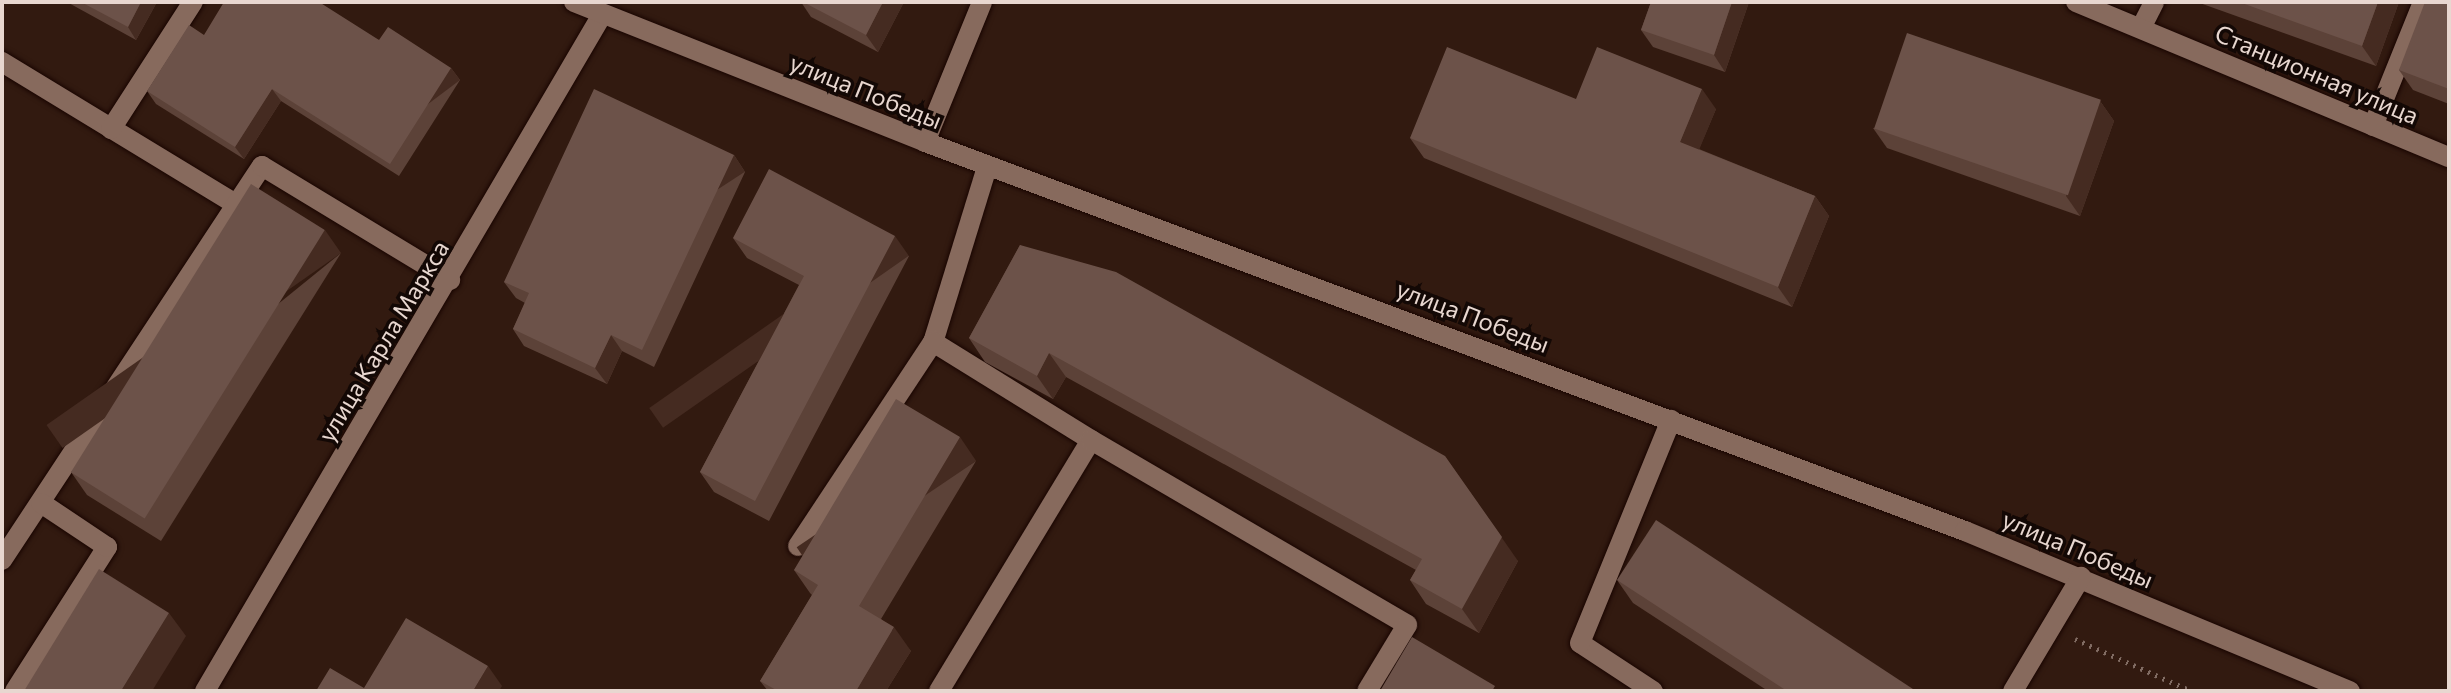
<!DOCTYPE html>
<html>
<head>
<meta charset="utf-8">
<style>
  body { margin:0 }
  #map { position:relative; width:2451px; height:693px; overflow:hidden; background:#321a10; font-family:Commissioner,sans-serif }
  div>[style] { position:absolute }
  .path>* { height:5px; margin-top:-2.5px; transform-origin:0; background:repeating-linear-gradient(90deg,#816c63 0 2px,transparent 0 8px) }
  .roads { filter:drop-shadow(0 0 2px #190500) drop-shadow(0 0 2px #190500) }
  .lane>* { height:20px; margin:-10px; padding:0 10px; transform-origin:10px; border-radius:10px; background:#876a5d }
  .street>* { height:20px; margin:-10px; padding:0 10px; transform-origin:10px; border-radius:10px; background:#876a5d }
  .secondary>* { height:20px; margin:-10px; padding:0 10px; transform-origin:10px; border-radius:10px; background:#876a5d }
  .wall>* { inset:0; background:#5c4238 }
  .shaded-wall>* { inset:0; background:#452b21; transform-origin:0 0 }
  .building>* { inset:0; background:#6c5249; transform-origin:0 0 }
  span { translate:-50% -50%; white-space:nowrap; text-align:center; line-height:1.15; -webkit-text-stroke:7px #130805; paint-order:stroke }
  .street-label { font-size:24px; color:#e8d7d0 }
  .frame { position:absolute; inset:0; border:4px solid #e8d7d0; pointer-events:none }
</style>
</head>
<body>
<div id="map">
  <div class="path">
    <i style="left:2075px;top:639px;width:127px;rotate:24.1deg"></i>
  </div>
  <div class="roads">
    <div class="lane">
      <i style="left:2141px;top:28px;width:29px;rotate:-63deg"></i>
      <i style="left:2px;top:62px;width:275px;rotate:31.3deg"></i>
      <i style="left:2373px;top:126px;width:134px;rotate:-68deg"></i>
      <i style="left:111px;top:129px;width:151px;rotate:-57.2deg"></i>
      <i style="left:987px;top:167px;width:183px;rotate:107.1deg"></i>
      <i style="left:933px;top:342px;width:186px;rotate:31.8deg"></i>
      <i style="left:798px;top:546px;width:245px;rotate:-56.5deg"></i>
      <i style="left:2px;top:560px;width:472px;rotate:-56.6deg"></i>
      <i style="left:262px;top:166px;width:220px;rotate:31.2deg"></i>
      <i style="left:15px;top:691px;width:171px;rotate:-57.4deg"></i>
      <i style="left:107px;top:547px;width:79px;rotate:-146.3deg"></i>
      <i style="left:205px;top:691px;width:784px;rotate:-59.58deg"></i>
      <i style="left:939px;top:691px;width:293px;rotate:-58.8deg"></i>
      <i style="left:1091px;top:440px;width:366px;rotate:30.3deg"></i>
      <i style="left:1407px;top:625px;width:77px;rotate:121.2deg"></i>
      <i style="left:1653px;top:691px;width:87px;rotate:-146.7deg"></i>
      <i style="left:1580px;top:643px;width:241px;rotate:-67.8deg"></i>
    </div>
    <div class="street">
      <i style="left:574px;top:2px;width:378px;rotate:21.7deg"></i>
      <i style="left:925px;top:142px;width:151px;rotate:-67.8deg"></i>
      <i style="left:2076px;top:2px;width:404px;rotate:22.6deg"></i>
    </div>
    <div class="secondary">
      <i style="left:925px;top:142px;width:1110px;rotate:20.51deg"></i>
      <i style="left:1965px;top:531px;width:417px;rotate:22.6deg"></i>
      <i style="left:2013px;top:691px;width:133px;rotate:-59.2deg"></i>
    </div>
  </div>
  <div class="wall">
    <i style="clip-path:polygon(67px 2px,157px 2px,136px 40px)"></i>
    <i style="clip-path:polygon(801px 2px,904px 2px,878px 52px,811px 17px)"></i>
    <i style="clip-path:polygon(1651px 2px,1749px 2px,1725px 72px,1653px 47px,1641px 30px)"></i>
    <i style="clip-path:polygon(2197px 2px,2399px 2px,2376px 66px)"></i>
    <i style="clip-path:polygon(2449px 2px,2449px 104px,2413px 90px,2399px 70px)"></i>
    <i style="clip-path:polygon(295px 4px,379px 40px,451px 68px,460px 80px,399px 176px,281px 101px,244px 159px,156px 104px,147px 91px,204px 35px)"></i>
    <i style="clip-path:polygon(1576px 99px,1716px 109px,1699px 149px,1815px 196px,1829px 216px,1792px 307px,1424px 158px,1410px 138px)"></i>
    <i style="clip-path:polygon(2100px 101px,2114px 121px,2080px 216px,1887px 148px,1873px 128px)"></i>
    <i style="clip-path:polygon(734px 155px,745px 172px,654px 367px,622px 351px,607px 384px,524px 346px,513px 329px,525px 303px,516px 298px,504px 282px)"></i>
    <i style="clip-path:polygon(733px 238px,909px 256px,769px 521px,714px 492px,700px 472px,799px 285px,747px 258px)"></i>
    <i style="clip-path:polygon(1020px 245px,1518px 561px,1479px 633px,1426px 604px,1410px 580px,1416px 570px,1066px 377px,1053px 399px,985px 362px,969px 338px)"></i>
    <i style="clip-path:polygon(341px 253px,161px 541px,87px 495px,71px 472px)"></i>
    <i style="clip-path:polygon(976px 461px,881px 619px,911px 651px,886px 691px,768px 691px,760px 681px,812px 595px,810px 593px,794px 570px)"></i>
    <i style="clip-path:polygon(1617px 580px,1916px 691px,1768px 691px,1633px 603px)"></i>
  </div>
  <div class="shaded-wall">
    <i style="clip-path:polygon(141px 2px,157px 2px,136px 40px,128px 27px)"></i>
    <i style="clip-path:polygon(883px 2px,904px 2px,878px 52px,866px 35px)"></i>
    <i style="clip-path:polygon(1732px 2px,1749px 2px,1725px 72px,1714px 55px)"></i>
    <i style="clip-path:polygon(2378px 2px,2399px 2px,2376px 66px,2362px 46px)"></i>
    <i style="left:451px;top:68px;width:15px;height:114px;rotate:53deg"></i>
    <i style="clip-path:polygon(272px 89px,281px 101px,244px 159px,235px 147px)"></i>
    <i style="clip-path:polygon(1702px 89px,1716px 109px,1694px 162px,1680px 142px)"></i>
    <i style="clip-path:polygon(2100px 101px,2114px 121px,2080px 216px,2066px 196px)"></i>
    <i style="left:734px;top:155px;width:20px;height:216px;rotate:57deg"></i>
    <i style="clip-path:polygon(1815px 196px,1829px 216px,1792px 307px,1778px 287px)"></i>
    <i style="left:325px;top:230px;width:28px;height:340px;rotate:55deg"></i>
    <i style="left:895px;top:236px;width:24px;height:300px;rotate:55deg"></i>
    <i style="clip-path:polygon(611px 335px,622px 351px,607px 384px,595px 368px)"></i>
    <i style="clip-path:polygon(1049px 353px,1066px 377px,1053px 399px,1037px 376px)"></i>
    <i style="left:960px;top:437px;width:29px;height:197px;rotate:56deg"></i>
    <i style="clip-path:polygon(1445px 456px,1518px 561px,1479px 633px,1462px 609px)"></i>
    <i style="clip-path:polygon(169px 613px,186px 636px,152px 691px,121px 691px)"></i>
    <i style="clip-path:polygon(894px 627px,911px 651px,886px 691px,856px 691px)"></i>
    <i style="clip-path:polygon(488px 666px,502px 686px,499px 691px,473px 691px)"></i>
  </div>
  <div class="building">
    <i style="clip-path:polygon(81px 2px,141px 2px,128px 27px)"></i>
    <i style="clip-path:polygon(224px 2px,291px 2px,295px 4px,296px 2px,319px 2px,379px 40px,388px 27px,451px 68px,390px 164px,272px 89px,235px 147px,147px 91px,189px 25px,204px 35px)"></i>
    <i style="clip-path:polygon(803px 2px,883px 2px,866px 35px)"></i>
    <i style="clip-path:polygon(1651px 2px,1732px 2px,1714px 55px,1641px 30px)"></i>
    <i style="clip-path:polygon(2239px 2px,2378px 2px,2362px 46px)"></i>
    <i style="clip-path:polygon(2425px 2px,2449px 2px,2449px 89px,2399px 70px)"></i>
    <i style="left:1907px;top:33px;width:205px;height:101px;rotate:19deg"></i>
    <i style="clip-path:polygon(1447px 47px,1576px 99px,1597px 47px,1702px 89px,1680px 142px,1815px 196px,1778px 287px,1410px 138px)"></i>
    <i style="clip-path:polygon(594px 89px,734px 155px,642px 350px,611px 335px,595px 368px,513px 329px,529px 293px,504px 282px)"></i>
    <i style="clip-path:polygon(769px 169px,895px 236px,755px 501px,700px 472px,804px 276px,733px 238px)"></i>
    <i style="left:251px;top:184px;width:87px;height:340px;rotate:32deg"></i>
    <i style="clip-path:polygon(1020px 245px,1116px 272px,1445px 456px,1502px 537px,1462px 609px,1410px 580px,1422px 559px,1049px 353px,1037px 376px,969px 338px)"></i>
    <i style="clip-path:polygon(896px 399px,960px 437px,859px 606px,894px 627px,856px 691px,778px 691px,760px 681px,818px 585px,794px 570px)"></i>
    <i style="clip-path:polygon(1656px 520px,1916px 691px,1787px 691px,1617px 580px)"></i>
    <i style="clip-path:polygon(99px 569px,169px 613px,121px 691px,24px 691px)"></i>
    <i style="clip-path:polygon(406px 618px,488px 666px,473px 691px,316px 691px,330px 668px,364px 688px)"></i>
    <i style="clip-path:polygon(1412px 637px,1495px 686px,1492px 691px,1380px 691px)"></i>
  </div>
  <div class="street-label">
    <span style="left:2317px;top:74px;rotate:23deg">Станционная улица</span>
    <span style="left:866px;top:91px;rotate:22deg">улица Победы</span>
    <span style="left:1473px;top:316px;rotate:21deg">улица Победы</span>
    <span style="left:383px;top:341px;rotate:-59deg">улица Карла Маркса</span>
    <span style="left:2078px;top:549px;rotate:23deg">улица Победы</span>
  </div>
  <div class="frame"></div>
</div>
</body>
</html>
